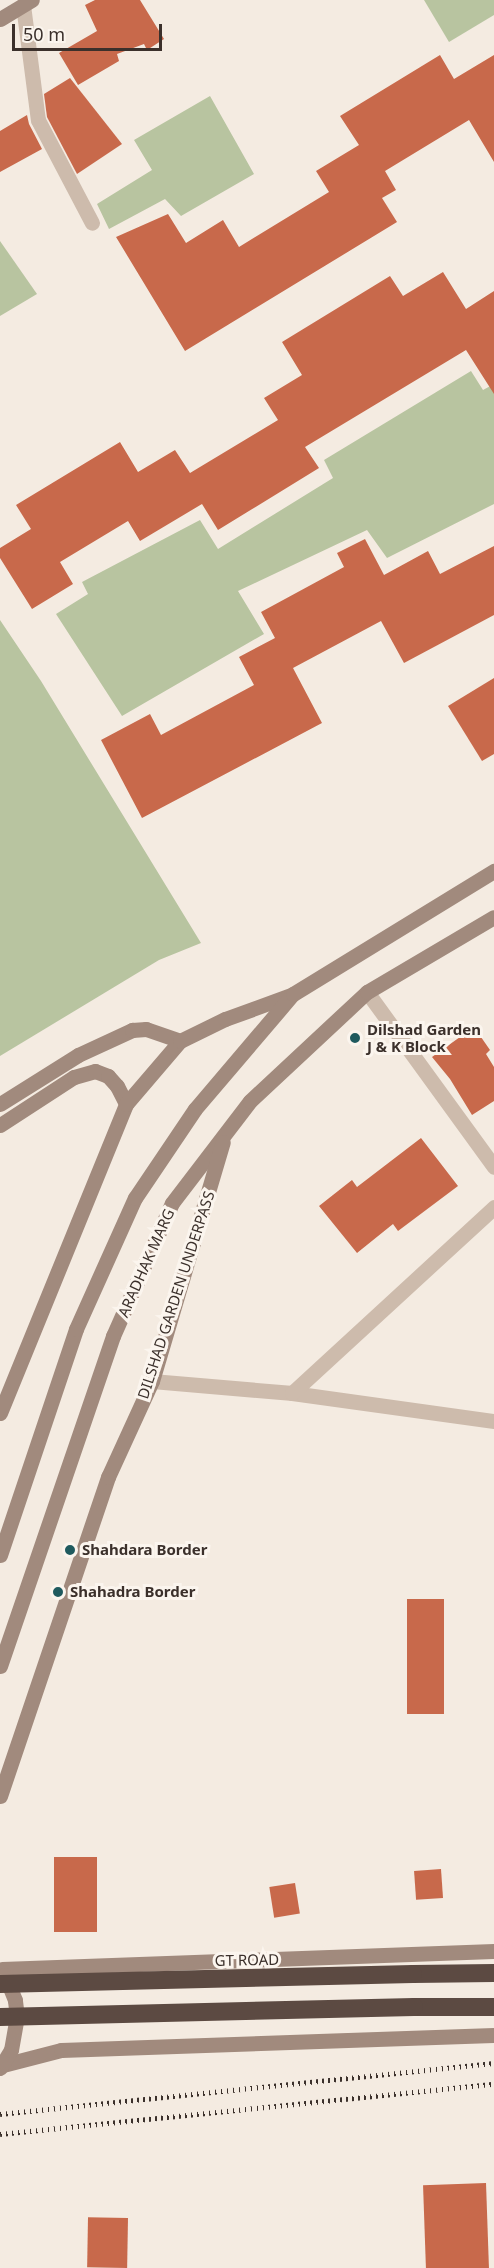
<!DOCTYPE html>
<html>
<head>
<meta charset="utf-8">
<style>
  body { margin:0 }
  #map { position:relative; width:494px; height:2268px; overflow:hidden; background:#f4ebe1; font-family:"Noto Sans",sans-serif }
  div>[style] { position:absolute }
  .green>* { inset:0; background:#b8c4a0 }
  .building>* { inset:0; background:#c8694b; transform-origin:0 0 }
  .street>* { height:15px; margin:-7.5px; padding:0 7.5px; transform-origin:7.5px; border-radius:7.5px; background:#cdbbac }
  .secondary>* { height:15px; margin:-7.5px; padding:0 7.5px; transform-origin:7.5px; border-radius:7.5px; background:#a18a7d }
  .highway>* { height:18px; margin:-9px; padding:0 9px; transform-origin:9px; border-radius:9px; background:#5c4a42 }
  .rail>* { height:4.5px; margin-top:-2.25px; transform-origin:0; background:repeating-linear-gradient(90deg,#3b302b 0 1.5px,transparent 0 6px) }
  .highway-bridge>* { height:18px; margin:-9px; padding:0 9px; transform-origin:9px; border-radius:9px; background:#5c4a42 }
  .dots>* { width:16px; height:16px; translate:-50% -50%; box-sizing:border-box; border:3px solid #fbf5ee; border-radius:50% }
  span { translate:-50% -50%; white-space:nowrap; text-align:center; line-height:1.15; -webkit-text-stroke:6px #fbf5ee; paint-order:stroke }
  .poi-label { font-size:15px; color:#3b302b; font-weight:700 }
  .left { translate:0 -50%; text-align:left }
  .street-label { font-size:15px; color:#3b302b }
  .scale { position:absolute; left:12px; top:24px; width:150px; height:27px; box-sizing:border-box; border:3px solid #3b302b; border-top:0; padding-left:8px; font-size:18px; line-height:21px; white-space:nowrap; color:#3b302b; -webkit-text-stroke:4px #fbf5ee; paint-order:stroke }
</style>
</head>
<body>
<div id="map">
  <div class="green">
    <i style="clip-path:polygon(424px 0,494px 0,494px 15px,449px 42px)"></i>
    <i style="clip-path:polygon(210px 96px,254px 174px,181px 216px,165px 199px,109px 229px,97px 204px,152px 170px,134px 140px)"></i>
    <i style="clip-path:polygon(0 241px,37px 294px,0 316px)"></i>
    <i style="clip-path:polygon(471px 371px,483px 390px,494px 384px,494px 504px,387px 558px,367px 530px,238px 591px,264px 634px,122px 716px,56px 614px,88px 594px,82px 582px,200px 520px,218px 549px,333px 478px,324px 460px)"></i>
    <i style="clip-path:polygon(0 620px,41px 681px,201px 943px,159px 960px,0 1056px)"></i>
  </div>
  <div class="building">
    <i style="clip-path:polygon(95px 0,140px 0,164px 39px,147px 50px,144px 44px,117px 54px,119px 61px,78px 85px,59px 53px,97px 31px,85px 5px)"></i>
    <i style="clip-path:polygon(440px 55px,454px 79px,494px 55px,494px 162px,469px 120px,385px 171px,396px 190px,382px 198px,397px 222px,185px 351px,116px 237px,168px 214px,186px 243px,223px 220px,239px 247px,329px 192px,316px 171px,359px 145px,340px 116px)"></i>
    <i style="clip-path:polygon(70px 78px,122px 144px,77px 174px,47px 117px,44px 94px)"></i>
    <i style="clip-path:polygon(27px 115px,29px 124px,42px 149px,0 172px,0 131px)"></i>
    <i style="clip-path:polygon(443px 272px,466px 309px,494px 291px,494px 394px,466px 350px,305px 447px,319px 468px,218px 530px,202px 504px,140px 541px,128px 521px,60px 562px,73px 584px,32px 609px,0 558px,0 548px,31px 529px,16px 505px,120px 442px,138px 472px,175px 450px,190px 473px,278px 420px,264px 398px,302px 375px,282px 342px,390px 276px,403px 296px)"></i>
    <i style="clip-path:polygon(365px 539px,384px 575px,428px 551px,440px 574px,494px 546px,494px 615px,404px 663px,381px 621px,293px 668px,322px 723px,142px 818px,101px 740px,150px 714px,161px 735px,254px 685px,239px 657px,275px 638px,261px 612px,344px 567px,337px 553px)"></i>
    <i style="clip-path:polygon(494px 678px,494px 754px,482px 761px,448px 706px)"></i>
    <i style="clip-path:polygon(474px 1027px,490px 1050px,486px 1054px,494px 1067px,494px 1101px,472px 1115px,450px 1079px,432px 1057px)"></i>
    <i style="clip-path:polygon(421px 1138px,458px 1186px,398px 1231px,393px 1224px,357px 1253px,319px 1206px,352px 1180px,357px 1187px)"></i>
    <i style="left:407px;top:1599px;width:37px;height:115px"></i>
    <i style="left:54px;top:1857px;width:43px;height:75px"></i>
    <i style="left:441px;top:1869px;width:29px;height:27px;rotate:86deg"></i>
    <i style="left:295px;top:1883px;width:31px;height:26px;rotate:81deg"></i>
    <i style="left:486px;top:2183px;width:85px;height:63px;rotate:88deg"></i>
    <i style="left:128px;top:2218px;width:50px;height:40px;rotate:91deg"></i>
  </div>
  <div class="street">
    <i style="left:23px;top:5px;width:116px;rotate:82.6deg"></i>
    <i style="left:38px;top:120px;width:116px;rotate:62.3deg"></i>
    <i style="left:367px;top:992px;width:216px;rotate:54deg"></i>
    <i style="left:152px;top:1381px;width:141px;rotate:4.9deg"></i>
    <i style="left:292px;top:1393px;width:204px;rotate:7.9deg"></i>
    <i style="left:292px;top:1393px;width:275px;rotate:-42.6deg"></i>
  </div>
  <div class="secondary">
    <i style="left:0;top:19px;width:37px;rotate:-31deg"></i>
    <i style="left:0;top:1104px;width:92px;rotate:-32.1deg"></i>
    <i style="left:78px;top:1055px;width:60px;rotate:-24.8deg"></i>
    <i style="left:132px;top:1030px;width:14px;rotate:-4deg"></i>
    <i style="left:146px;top:1029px;width:36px;rotate:19deg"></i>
    <i style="left:0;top:1125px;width:88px;rotate:-33deg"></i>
    <i style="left:74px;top:1077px;width:22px;rotate:-16deg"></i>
    <i style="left:95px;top:1071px;width:14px;rotate:21deg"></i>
    <i style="left:108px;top:1076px;width:13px;rotate:48deg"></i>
    <i style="left:117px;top:1086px;width:20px;rotate:63deg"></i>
    <i style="left:0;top:1413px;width:334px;rotate:-67.8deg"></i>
    <i style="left:126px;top:1104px;width:83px;rotate:-49.4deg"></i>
    <i style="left:180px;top:1041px;width:50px;rotate:-26.1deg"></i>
    <i style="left:225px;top:1019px;width:70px;rotate:-20deg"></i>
    <i style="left:0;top:1555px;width:238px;rotate:-71.4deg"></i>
    <i style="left:76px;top:1329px;width:144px;rotate:-65.8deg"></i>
    <i style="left:135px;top:1198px;width:107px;rotate:-56deg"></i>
    <i style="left:195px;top:1109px;width:151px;rotate:-49.6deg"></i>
    <i style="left:293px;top:994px;width:236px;rotate:-31.5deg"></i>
    <i style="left:0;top:1666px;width:349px;rotate:-71.1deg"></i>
    <i style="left:113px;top:1336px;width:145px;rotate:-66.1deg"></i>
    <i style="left:172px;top:1203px;width:128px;rotate:-52.6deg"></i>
    <i style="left:250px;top:1101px;width:160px;rotate:-43deg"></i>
    <i style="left:367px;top:992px;width:147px;rotate:-30.6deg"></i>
    <i style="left:0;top:1796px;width:337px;rotate:-71.3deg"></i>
    <i style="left:108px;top:1477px;width:106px;rotate:-65.4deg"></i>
    <i style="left:152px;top:1381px;width:249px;rotate:-73.5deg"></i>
    <i style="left:2px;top:1969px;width:492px;rotate:-2.1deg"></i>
    <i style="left:3px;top:2065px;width:60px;rotate:-14.5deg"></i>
    <i style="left:61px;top:2050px;width:433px;rotate:-2deg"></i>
    <i style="left:0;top:2068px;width:21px;rotate:-59deg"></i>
    <i style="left:11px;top:2050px;width:34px;rotate:-80deg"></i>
    <i style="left:17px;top:2017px;width:17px;rotate:-97deg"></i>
    <i style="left:15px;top:2000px;width:27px;rotate:-112deg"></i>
  </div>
  <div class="highway">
    <i style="left:413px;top:1974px;width:81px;rotate:-0.7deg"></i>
    <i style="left:414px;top:2007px;width:80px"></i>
  </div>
  <div class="rail">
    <i style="left:0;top:2114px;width:497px;rotate:-5.9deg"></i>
    <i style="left:0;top:2134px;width:497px;rotate:-5.8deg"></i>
  </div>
  <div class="highway-bridge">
    <i style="left:0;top:1984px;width:413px;rotate:-1.4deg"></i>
    <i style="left:0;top:2017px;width:414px;rotate:-1.4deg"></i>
  </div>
  <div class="dots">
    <i style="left:355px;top:1038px;background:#1f5a5e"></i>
    <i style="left:70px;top:1550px;background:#1f5a5e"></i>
    <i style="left:58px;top:1592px;background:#1f5a5e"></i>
  </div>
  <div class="poi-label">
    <span class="left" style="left:367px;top:1038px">Dilshad Garden<br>J &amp; K Block</span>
    <span class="left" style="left:82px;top:1550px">Shahdara Border</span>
    <span class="left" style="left:70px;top:1592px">Shahadra Border</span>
  </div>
  <div class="street-label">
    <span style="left:146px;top:1263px;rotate:-66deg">ARADHAK MARG</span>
    <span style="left:176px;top:1295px;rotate:-72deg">DILSHAD GARDEN UNDERPASS</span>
    <span style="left:247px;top:1960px;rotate:-1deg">GT ROAD</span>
  </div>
  <div class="scale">50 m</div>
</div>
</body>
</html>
